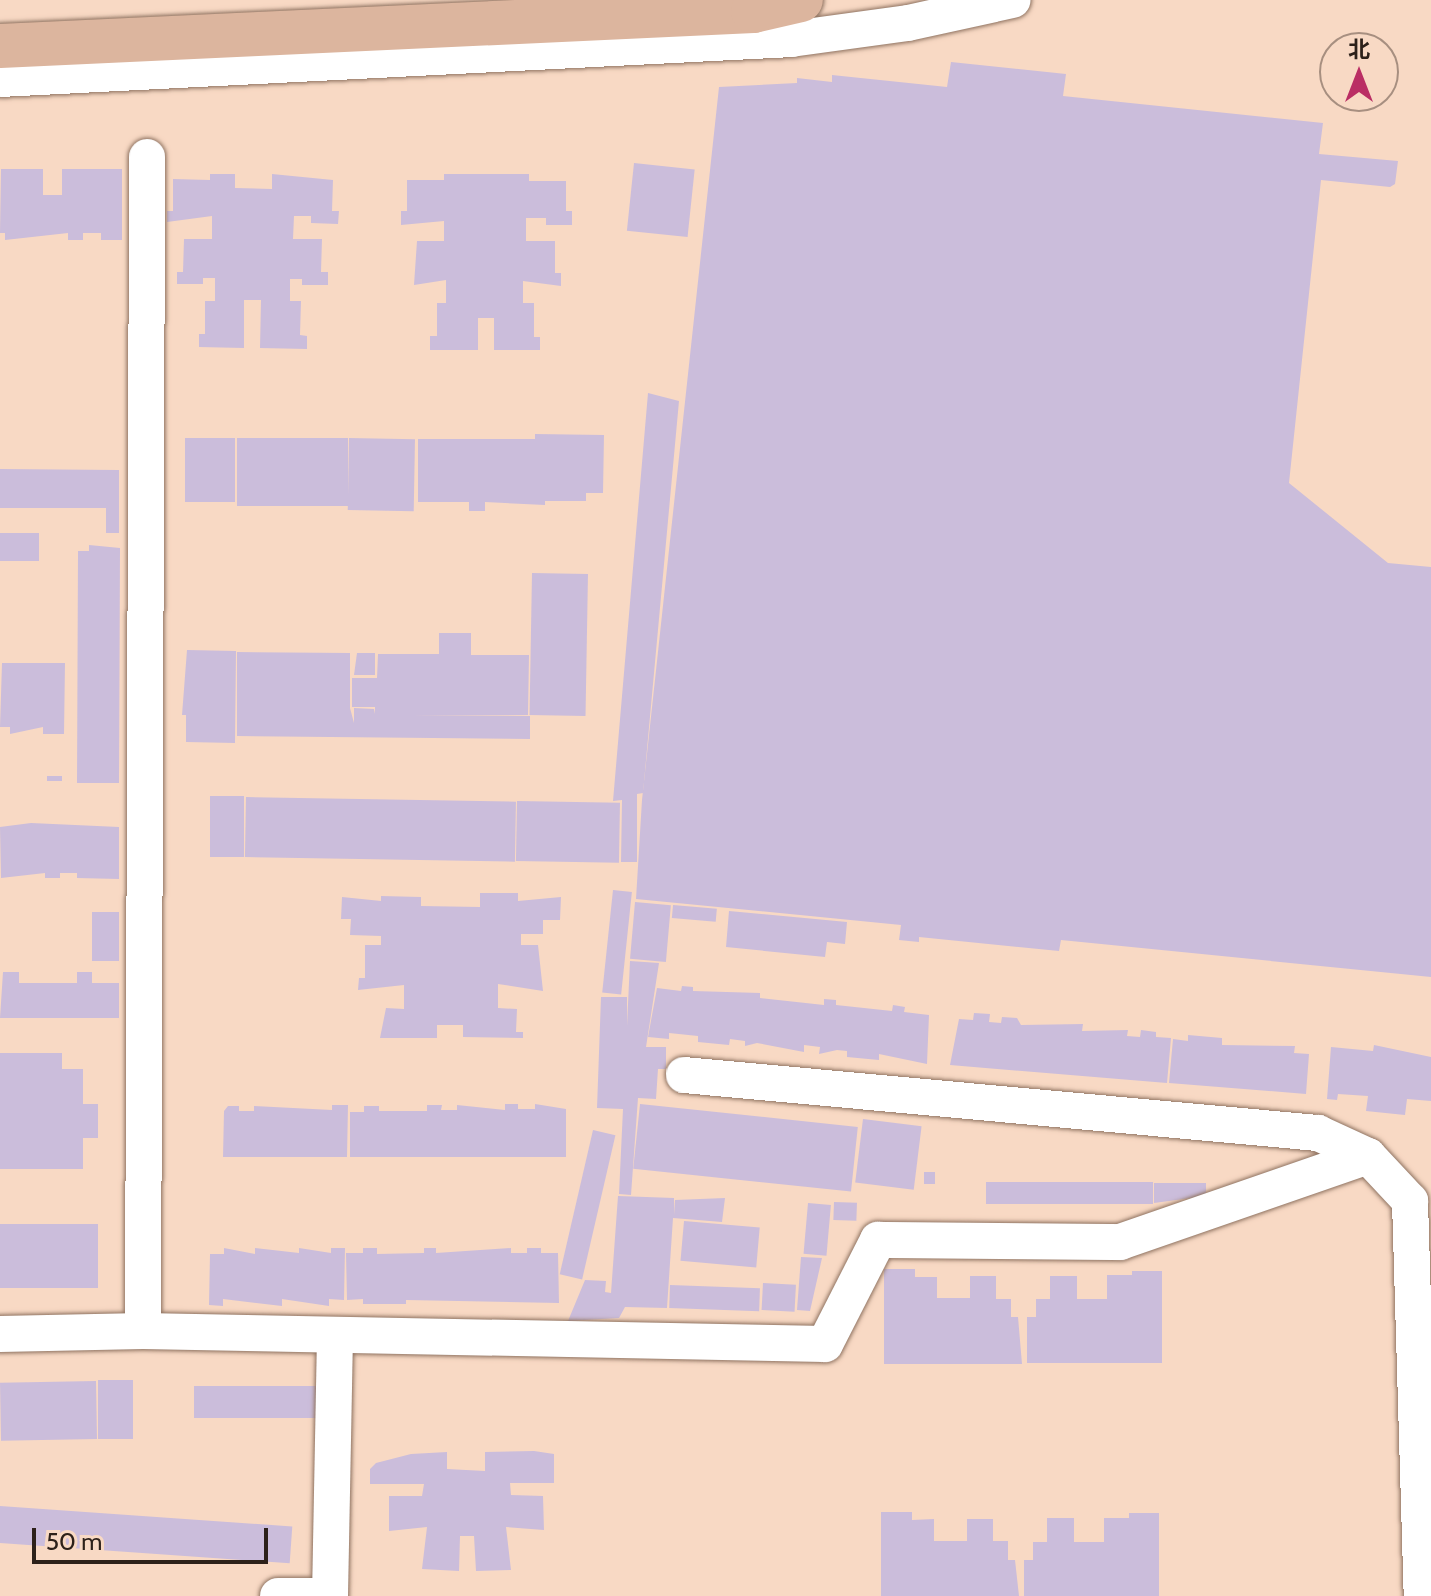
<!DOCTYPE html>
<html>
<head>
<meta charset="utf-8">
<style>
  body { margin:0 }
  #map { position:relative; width:1431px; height:1596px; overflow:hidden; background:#f8d9c4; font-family:Cabin,"Noto Sans SC",sans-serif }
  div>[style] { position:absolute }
  .building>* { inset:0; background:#cbbddb; transform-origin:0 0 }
  .roads { filter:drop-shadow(0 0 2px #8f7361) drop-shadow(0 0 2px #8f7361) }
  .minor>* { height:36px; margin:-18px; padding:0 18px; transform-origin:18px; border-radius:18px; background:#fff }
  .primary>* { height:44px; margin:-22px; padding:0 22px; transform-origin:22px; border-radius:22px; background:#dcb59e }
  span { translate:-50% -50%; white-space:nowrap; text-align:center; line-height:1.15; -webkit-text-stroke:6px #f8d9c4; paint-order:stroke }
  .north { position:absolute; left:1319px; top:32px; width:80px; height:80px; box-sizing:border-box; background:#f8d9c4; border:2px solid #a78f80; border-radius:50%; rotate:0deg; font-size:22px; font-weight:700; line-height:32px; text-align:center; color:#2d211a }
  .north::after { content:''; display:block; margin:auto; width:28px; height:36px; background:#ba2e64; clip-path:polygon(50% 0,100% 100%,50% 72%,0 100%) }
  .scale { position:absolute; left:32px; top:1528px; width:236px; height:36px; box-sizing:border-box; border:4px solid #2d211a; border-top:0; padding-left:10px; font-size:24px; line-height:28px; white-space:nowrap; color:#2d211a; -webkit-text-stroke:6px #f8d9c4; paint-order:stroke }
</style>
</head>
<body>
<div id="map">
  <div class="building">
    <i style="clip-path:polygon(951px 62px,1066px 74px,1063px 96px,1323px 123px,1319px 154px,1398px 161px,1395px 184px,1390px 187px,1321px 180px,1289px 483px,1388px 563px,1431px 567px,1431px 977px,1061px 940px,1059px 951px,919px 937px,919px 942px,899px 940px,901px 925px,636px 899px,642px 800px,719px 87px,797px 83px,797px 78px,832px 82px,832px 75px,947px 87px)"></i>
    <i style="left:634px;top:163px;width:61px;height:68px;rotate:6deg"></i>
    <i style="clip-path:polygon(1px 169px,43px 169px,43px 195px,62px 195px,62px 169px,122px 169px,122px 240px,101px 240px,101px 233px,83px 233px,83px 240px,68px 240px,68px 233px,5px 240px,5px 233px,0 233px)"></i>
    <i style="clip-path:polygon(210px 174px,235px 174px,235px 188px,272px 189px,272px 174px,333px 180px,332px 211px,339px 211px,338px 224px,311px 223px,311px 216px,294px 216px,293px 239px,322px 239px,321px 272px,328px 272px,328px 285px,302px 285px,302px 279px,290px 279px,290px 301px,301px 301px,300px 335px,307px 336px,307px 349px,260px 348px,261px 300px,244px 300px,244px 348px,199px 347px,199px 334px,205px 334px,205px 301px,215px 301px,215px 278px,203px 278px,203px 284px,177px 284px,177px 272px,183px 272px,184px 239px,212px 239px,212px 216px,167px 222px,167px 211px,173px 211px,173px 179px,210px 180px)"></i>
    <i style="clip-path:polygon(444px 174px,529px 174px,529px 181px,566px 181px,566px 211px,572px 211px,572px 225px,546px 225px,546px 218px,526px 218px,526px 241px,555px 241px,555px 273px,561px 273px,561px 286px,523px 281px,523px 303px,534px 303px,534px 337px,540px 337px,540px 350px,494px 350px,494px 318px,478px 318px,478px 350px,430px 350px,430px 336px,437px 336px,437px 303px,446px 303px,446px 280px,414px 285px,417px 241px,444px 241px,444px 221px,401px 225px,401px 211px,407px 211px,407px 180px,444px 180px)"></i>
    <i style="clip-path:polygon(648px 393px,679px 401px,643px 793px,637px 794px,637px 862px,621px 862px,622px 800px,613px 801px)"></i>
    <i style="clip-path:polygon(535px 434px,604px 435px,603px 493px,586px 493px,586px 501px,545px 501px,545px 505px,485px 502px,485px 511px,469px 511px,469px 502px,418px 502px,418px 439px,535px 439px)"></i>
    <i style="left:185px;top:438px;width:50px;height:64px"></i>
    <i style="left:237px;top:438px;width:111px;height:68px"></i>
    <i style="left:349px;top:438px;width:66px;height:72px;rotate:1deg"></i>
    <i style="clip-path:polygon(0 469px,119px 470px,119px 533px,106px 533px,106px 508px,0 508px)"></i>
    <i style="left:0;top:533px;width:39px;height:28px"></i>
    <i style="clip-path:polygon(89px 545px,120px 548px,119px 783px,77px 783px,78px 551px,89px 551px)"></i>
    <i style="left:532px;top:573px;width:56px;height:142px;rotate:1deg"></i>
    <i style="clip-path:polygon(439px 633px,471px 633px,471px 655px,529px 655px,528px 715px,411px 715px,530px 716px,530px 739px,237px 736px,237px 652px,350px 653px,350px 708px,354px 723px,354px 708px,374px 709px,375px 714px,375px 707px,352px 707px,352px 678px,377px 678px,378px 654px,439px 654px)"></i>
    <i style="clip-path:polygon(187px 650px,236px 651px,235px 743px,186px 742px,186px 715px,182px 715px)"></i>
    <i style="clip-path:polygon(357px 653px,375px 653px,375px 675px,354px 675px)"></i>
    <i style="clip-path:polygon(2px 663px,65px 663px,64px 734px,43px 734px,43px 727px,10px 734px,10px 727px,0 727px)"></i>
    <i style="left:47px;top:776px;width:15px;height:5px"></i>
    <i style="left:210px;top:796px;width:34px;height:61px"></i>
    <i style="left:246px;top:797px;width:270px;height:60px;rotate:1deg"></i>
    <i style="left:517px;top:801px;width:103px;height:60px;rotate:1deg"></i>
    <i style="clip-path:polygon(31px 823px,119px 827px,119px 879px,77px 878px,77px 873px,60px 873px,60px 878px,45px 878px,45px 873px,1px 878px,0 827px)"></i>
    <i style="left:613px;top:890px;width:19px;height:103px;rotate:6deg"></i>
    <i style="clip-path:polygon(480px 893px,518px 893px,518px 901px,561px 897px,560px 920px,543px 920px,543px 934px,521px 934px,521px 945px,538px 945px,543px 991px,498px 984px,498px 1008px,517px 1009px,516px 1032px,523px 1032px,523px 1038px,463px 1037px,463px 1025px,437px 1025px,437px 1038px,380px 1038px,386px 1008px,404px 1009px,404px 985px,358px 990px,359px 978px,365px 978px,365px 945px,381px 945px,381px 936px,350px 935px,351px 919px,341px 919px,342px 897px,381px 901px,381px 896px,421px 897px,421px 906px,480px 907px)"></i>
    <i style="left:635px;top:902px;width:36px;height:57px;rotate:5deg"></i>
    <i style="left:673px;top:905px;width:44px;height:13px;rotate:5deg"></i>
    <i style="clip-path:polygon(729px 911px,847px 922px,845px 944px,827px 942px,825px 957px,726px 947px)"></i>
    <i style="left:92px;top:912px;width:27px;height:49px"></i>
    <i style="clip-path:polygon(630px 961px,659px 963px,646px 1047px,666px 1047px,666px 1069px,658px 1069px,656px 1099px,638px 1098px,631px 1195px,619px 1194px,623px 1109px,597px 1108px,601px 997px,627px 997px,627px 1026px)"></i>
    <i style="clip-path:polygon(3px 972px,19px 972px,19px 983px,77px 983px,77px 972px,92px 972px,92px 983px,119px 983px,119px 1018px,0 1018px)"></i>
    <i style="clip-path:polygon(682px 986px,693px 987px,693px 991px,760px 993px,760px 998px,824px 1005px,824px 999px,836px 1000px,836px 1005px,892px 1011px,893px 1005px,905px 1007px,904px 1012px,929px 1015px,927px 1064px,879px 1054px,879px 1060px,847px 1057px,847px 1051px,837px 1050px,819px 1054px,820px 1047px,804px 1045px,804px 1052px,757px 1043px,745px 1046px,745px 1041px,730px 1039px,729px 1045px,698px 1042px,698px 1036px,669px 1033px,669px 1039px,648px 1037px,657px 988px,681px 991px)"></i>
    <i style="clip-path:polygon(974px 1013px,990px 1014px,989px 1022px,1001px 1023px,1002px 1017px,1017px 1018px,1021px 1025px,1083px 1024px,1082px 1031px,1128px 1030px,1127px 1036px,1140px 1037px,1141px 1030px,1156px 1032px,1156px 1037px,1171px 1038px,1167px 1083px,950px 1065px,959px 1019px,973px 1020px)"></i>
    <i style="clip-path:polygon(1188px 1035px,1222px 1038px,1222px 1045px,1295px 1046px,1294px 1053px,1309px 1054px,1306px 1094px,1169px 1083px,1173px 1039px,1188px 1041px)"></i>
    <i style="clip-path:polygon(1374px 1045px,1431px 1057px,1431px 1101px,1407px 1099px,1405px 1115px,1366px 1111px,1368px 1096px,1338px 1094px,1337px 1100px,1327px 1099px,1331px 1047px,1373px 1051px)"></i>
    <i style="clip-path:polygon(0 1053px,62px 1053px,62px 1069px,83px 1069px,83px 1104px,98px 1104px,98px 1138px,83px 1138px,83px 1169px,0 1169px)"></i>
    <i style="clip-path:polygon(505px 1104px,518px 1104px,518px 1109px,535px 1109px,535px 1104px,566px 1109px,566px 1157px,350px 1157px,350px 1112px,364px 1112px,364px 1106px,379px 1106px,379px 1111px,427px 1111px,427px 1105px,442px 1105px,441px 1110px,457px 1110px,457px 1105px,505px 1110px)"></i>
    <i style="left:640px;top:1104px;width:219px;height:65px;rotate:6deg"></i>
    <i style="clip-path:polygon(332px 1105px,348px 1105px,347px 1157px,223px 1157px,224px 1111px,228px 1106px,239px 1106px,239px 1111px,254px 1111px,254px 1106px,332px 1110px)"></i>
    <i style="left:863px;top:1119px;width:59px;height:64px;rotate:7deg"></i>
    <i style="left:593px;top:1130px;width:23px;height:148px;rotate:13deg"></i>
    <i style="left:924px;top:1172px;width:11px;height:12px"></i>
    <i style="left:986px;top:1182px;width:167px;height:22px"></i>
    <i style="clip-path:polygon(1154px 1183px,1206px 1183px,1206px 1196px,1154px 1203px)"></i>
    <i style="clip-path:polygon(618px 1196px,674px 1198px,674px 1215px,675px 1200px,725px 1198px,722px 1222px,673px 1218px,667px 1308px,625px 1307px,619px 1318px,568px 1321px,585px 1280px,606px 1281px,605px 1292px,611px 1293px)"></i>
    <i style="left:834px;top:1202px;width:23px;height:18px;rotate:2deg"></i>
    <i style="left:808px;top:1203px;width:23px;height:51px;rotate:5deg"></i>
    <i style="left:684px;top:1221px;width:76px;height:40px;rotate:5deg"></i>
    <i style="left:0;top:1224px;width:98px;height:64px"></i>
    <i style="clip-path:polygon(224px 1248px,255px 1254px,255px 1248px,299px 1253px,299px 1248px,331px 1253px,331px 1248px,345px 1248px,344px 1300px,329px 1299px,329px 1306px,282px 1299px,282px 1306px,223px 1299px,223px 1306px,209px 1305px,210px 1254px,224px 1254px)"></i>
    <i style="clip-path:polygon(363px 1248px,377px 1248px,377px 1254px,424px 1253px,424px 1248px,436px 1248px,436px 1253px,511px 1248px,511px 1253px,527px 1253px,527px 1248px,541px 1248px,541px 1253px,558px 1253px,559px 1303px,406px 1300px,406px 1304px,363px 1304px,363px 1299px,347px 1300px,346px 1253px,363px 1253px)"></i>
    <i style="clip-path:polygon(801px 1257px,822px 1258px,810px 1311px,797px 1310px)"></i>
    <i style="clip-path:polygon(884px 1269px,915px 1269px,915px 1277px,937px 1277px,937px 1298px,970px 1298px,970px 1276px,996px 1276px,996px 1299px,1011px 1299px,1011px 1317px,1018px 1317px,1022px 1364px,884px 1364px)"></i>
    <i style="clip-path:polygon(1132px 1271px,1162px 1271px,1162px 1363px,1027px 1363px,1027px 1317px,1036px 1317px,1036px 1299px,1050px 1299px,1050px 1276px,1077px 1276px,1077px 1299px,1107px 1299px,1107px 1275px,1132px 1275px)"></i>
    <i style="left:763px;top:1283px;width:33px;height:27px;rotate:3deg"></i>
    <i style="left:670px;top:1285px;width:90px;height:23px;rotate:2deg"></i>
    <i style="left:98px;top:1380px;width:35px;height:59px"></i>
    <i style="left:96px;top:1381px;width:58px;height:96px;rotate:89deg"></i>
    <i style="left:322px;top:1386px;width:32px;height:128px;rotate:90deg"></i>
    <i style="clip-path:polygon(534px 1451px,554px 1454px,554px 1483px,510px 1483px,511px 1495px,543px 1496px,544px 1530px,506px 1527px,511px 1570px,476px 1571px,474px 1536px,460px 1536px,459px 1571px,422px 1569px,427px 1527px,389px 1531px,389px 1496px,422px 1496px,424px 1484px,370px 1484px,370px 1469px,376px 1463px,411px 1454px,447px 1452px,447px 1469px,485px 1471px,485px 1452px)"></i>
    <i style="left:0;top:1506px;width:293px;height:37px;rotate:4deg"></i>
    <i style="clip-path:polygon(881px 1512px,912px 1512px,912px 1520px,934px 1519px,934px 1541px,967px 1541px,967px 1519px,993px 1519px,993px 1541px,1008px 1541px,1008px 1560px,1015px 1560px,1019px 1596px,881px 1596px)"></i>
    <i style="clip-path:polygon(1129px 1513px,1159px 1513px,1159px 1596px,1024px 1596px,1024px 1560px,1033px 1560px,1033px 1542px,1047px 1542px,1047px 1518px,1074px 1518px,1074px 1542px,1104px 1542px,1104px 1518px,1129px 1518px)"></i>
  </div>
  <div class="roads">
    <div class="minor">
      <i style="left:0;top:79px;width:792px;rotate:-2.89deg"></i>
      <i style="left:791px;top:39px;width:118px;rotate:-7.8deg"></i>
      <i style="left:908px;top:23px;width:107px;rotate:-12.4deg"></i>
      <i style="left:684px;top:1075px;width:637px;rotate:5.23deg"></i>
      <i style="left:1318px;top:1133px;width:55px;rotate:24.7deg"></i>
      <i style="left:143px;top:1331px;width:1174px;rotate:-89.8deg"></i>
      <i style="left:0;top:1334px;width:143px;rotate:-1.2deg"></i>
      <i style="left:143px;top:1331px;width:682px;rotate:1.09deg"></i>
      <i style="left:825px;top:1344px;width:117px;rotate:-63deg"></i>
      <i style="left:878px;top:1240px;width:242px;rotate:0.5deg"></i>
      <i style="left:1120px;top:1242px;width:262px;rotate:-19.1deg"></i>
      <i style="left:1368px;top:1156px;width:62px;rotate:47deg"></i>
      <i style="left:1410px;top:1201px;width:395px;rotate:88.3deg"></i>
      <i style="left:278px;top:1596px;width:52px"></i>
      <i style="left:330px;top:1596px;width:261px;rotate:-88.9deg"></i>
    </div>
    <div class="primary">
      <i style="left:0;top:46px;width:754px;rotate:-2.66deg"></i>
      <i style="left:753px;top:11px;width:49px;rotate:-12.9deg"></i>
    </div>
  </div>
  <div class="north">北</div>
  <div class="scale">50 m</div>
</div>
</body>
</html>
